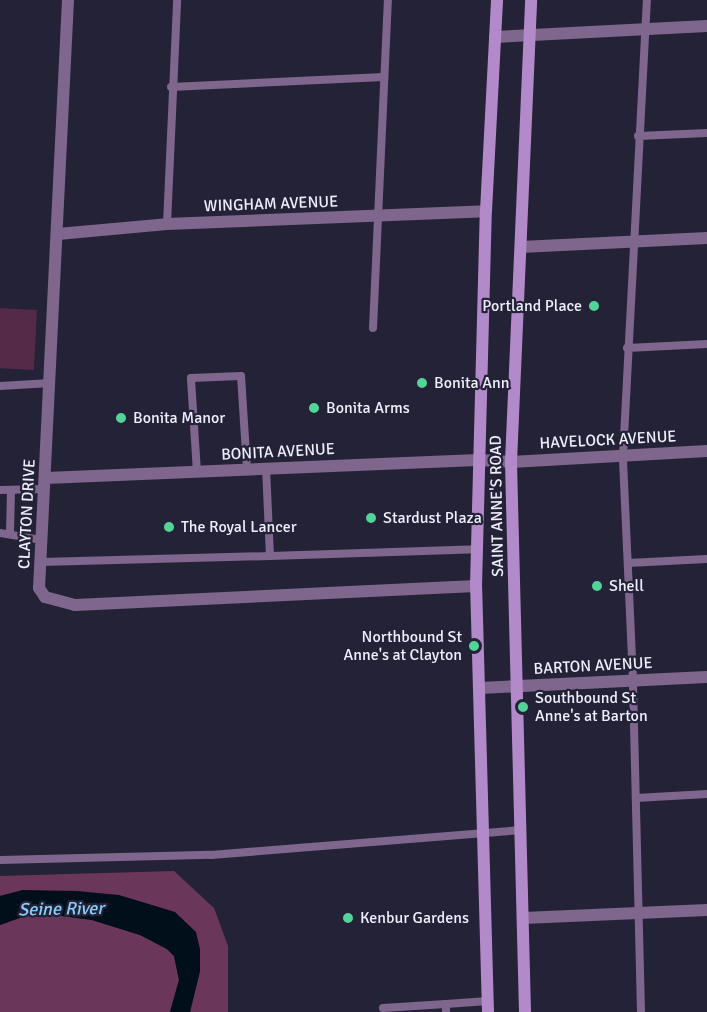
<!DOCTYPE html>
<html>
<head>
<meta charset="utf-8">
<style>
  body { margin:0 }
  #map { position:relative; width:707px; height:1012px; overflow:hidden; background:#242237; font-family:Signika,sans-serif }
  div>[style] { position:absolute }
  .green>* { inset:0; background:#552948; transform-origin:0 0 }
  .forest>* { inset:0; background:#6a375a }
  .water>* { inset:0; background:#000f1a }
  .service>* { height:8px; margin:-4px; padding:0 4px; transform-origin:4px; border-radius:4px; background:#7f668d }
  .minor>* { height:12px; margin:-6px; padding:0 6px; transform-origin:6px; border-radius:6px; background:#7f668d }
  .secondary>* { height:12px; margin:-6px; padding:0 6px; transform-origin:6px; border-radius:6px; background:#b38ac9 }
  .dots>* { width:16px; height:16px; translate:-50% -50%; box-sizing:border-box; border:3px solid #242237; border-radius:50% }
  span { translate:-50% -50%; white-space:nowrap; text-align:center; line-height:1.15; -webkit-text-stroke:4.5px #242237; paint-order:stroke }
  .street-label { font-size:16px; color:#efeefd }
  .poi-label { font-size:16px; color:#efeefd }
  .right { translate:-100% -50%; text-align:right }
  .left { translate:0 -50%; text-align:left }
  .water-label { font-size:18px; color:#88cefa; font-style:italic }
</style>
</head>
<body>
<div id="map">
  <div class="green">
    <i style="left:37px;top:310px;width:60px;height:37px;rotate:93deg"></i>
  </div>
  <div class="forest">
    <i style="clip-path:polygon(174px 871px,214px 908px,228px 946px,228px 1012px,190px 1012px,200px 971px,200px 949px,23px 890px,0 896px,0 876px)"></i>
    <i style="clip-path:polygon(47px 914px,92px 920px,140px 935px,167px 949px,174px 956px,179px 980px,170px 1012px,0 1012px,0 925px,25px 916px)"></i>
  </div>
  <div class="water">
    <i style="clip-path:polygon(23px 890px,77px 891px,119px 895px,175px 912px,196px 932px,200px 949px,200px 971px,190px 1012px,170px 1012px,179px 980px,174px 956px,167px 949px,140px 935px,92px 920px,47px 914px,25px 916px,0 925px,0 896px)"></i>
  </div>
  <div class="service">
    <i style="left:171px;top:87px;width:213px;rotate:-2.7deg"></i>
    <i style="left:638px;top:136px;width:69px;rotate:-2.5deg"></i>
    <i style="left:167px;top:224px;width:224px;rotate:-87.4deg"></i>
    <i style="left:373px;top:328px;width:328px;rotate:-87.4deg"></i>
    <i style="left:627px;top:348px;width:80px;rotate:-2.9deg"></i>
    <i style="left:0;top:386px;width:51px;rotate:-3.4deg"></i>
    <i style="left:266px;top:468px;width:88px;rotate:87.4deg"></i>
    <i style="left:270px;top:556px;width:207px;rotate:-1.9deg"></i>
    <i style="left:197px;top:472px;width:94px;rotate:-93.7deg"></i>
    <i style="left:191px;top:378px;width:50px;rotate:-2.3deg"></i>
    <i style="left:241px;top:376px;width:94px;rotate:86.3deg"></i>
    <i style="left:0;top:490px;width:45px;rotate:-1.3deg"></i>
    <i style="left:0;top:533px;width:43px;rotate:9.5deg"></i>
    <i style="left:10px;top:533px;width:43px;rotate:-88.7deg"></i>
    <i style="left:41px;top:562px;width:229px;rotate:-1.5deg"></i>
    <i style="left:628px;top:563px;width:79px;rotate:-2.9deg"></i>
    <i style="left:636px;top:798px;width:71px;rotate:-3.2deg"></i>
    <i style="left:0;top:860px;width:211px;rotate:-1.4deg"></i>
    <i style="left:211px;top:855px;width:311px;rotate:-4.6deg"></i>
    <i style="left:383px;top:1008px;width:63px;rotate:-3.6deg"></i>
    <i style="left:446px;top:1012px;width:8px;rotate:-90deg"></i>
    <i style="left:446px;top:1004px;width:42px;rotate:-4.1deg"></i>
    <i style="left:641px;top:1012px;width:332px;rotate:-91.4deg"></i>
    <i style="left:633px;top:680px;width:224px;rotate:-92.6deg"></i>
    <i style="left:623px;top:456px;width:457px;rotate:-87deg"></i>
  </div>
  <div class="minor">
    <i style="left:68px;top:0;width:589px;rotate:92.82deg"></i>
    <i style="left:39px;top:588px;width:11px;rotate:56deg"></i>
    <i style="left:45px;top:597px;width:31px;rotate:15deg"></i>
    <i style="left:75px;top:605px;width:401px;rotate:-2.7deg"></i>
    <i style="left:495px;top:37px;width:212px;rotate:-3deg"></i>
    <i style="left:58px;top:234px;width:109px;rotate:-5.2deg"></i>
    <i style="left:167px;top:224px;width:319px;rotate:-2.3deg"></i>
    <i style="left:521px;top:247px;width:186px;rotate:-2.8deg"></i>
    <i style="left:46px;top:478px;width:432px;rotate:-2.4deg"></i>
    <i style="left:478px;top:460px;width:33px;rotate:3deg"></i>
    <i style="left:511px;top:462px;width:196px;rotate:-3.2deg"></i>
    <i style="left:480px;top:688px;width:227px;rotate:-2.8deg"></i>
    <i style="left:524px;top:918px;width:183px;rotate:-2.5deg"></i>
  </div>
  <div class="secondary">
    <i style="left:488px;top:1012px;width:426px;rotate:-91.6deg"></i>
    <i style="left:476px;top:586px;width:375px;rotate:-88.5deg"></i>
    <i style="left:486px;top:211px;width:211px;rotate:-87deg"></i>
    <i style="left:525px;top:1012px;width:550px;rotate:-91.46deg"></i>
    <i style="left:511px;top:462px;width:462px;rotate:-87.5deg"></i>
  </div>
  <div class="dots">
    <i style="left:594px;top:306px;background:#52d397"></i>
    <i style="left:422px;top:383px;background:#52d397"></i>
    <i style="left:314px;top:408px;background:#52d397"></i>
    <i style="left:121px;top:418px;background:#52d397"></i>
    <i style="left:371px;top:518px;background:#52d397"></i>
    <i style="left:169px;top:527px;background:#52d397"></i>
    <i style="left:597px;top:586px;background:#52d397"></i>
    <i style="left:474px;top:646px;background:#52d397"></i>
    <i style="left:523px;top:707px;background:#52d397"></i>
    <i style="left:348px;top:918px;background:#52d397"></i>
  </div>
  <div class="street-label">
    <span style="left:271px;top:204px;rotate:-2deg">WINGHAM AVENUE</span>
    <span style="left:608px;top:440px;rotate:-3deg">HAVELOCK AVENUE</span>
    <span style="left:278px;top:452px;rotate:-3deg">BONITA AVENUE</span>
    <span style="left:497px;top:506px;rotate:-91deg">SAINT ANNE'S ROAD</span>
    <span style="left:27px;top:514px;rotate:-87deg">CLAYTON DRIVE</span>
    <span style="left:593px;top:666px;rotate:-3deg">BARTON AVENUE</span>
  </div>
  <div class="poi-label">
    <span class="right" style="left:582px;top:306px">Portland Place</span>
    <span class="left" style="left:434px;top:383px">Bonita Ann</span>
    <span class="left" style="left:326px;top:408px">Bonita Arms</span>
    <span class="left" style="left:133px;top:418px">Bonita Manor</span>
    <span class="left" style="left:383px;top:518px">Stardust Plaza</span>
    <span class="left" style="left:181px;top:527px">The Royal Lancer</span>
    <span class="left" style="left:609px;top:586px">Shell</span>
    <span class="right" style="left:462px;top:646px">Northbound St<br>Anne's at Clayton</span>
    <span class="left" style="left:535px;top:707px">Southbound St<br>Anne's at Barton</span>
    <span class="left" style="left:360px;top:918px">Kenbur Gardens</span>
  </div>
  <div class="water-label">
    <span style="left:61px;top:909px;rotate:-1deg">Seine River</span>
  </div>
</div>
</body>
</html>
